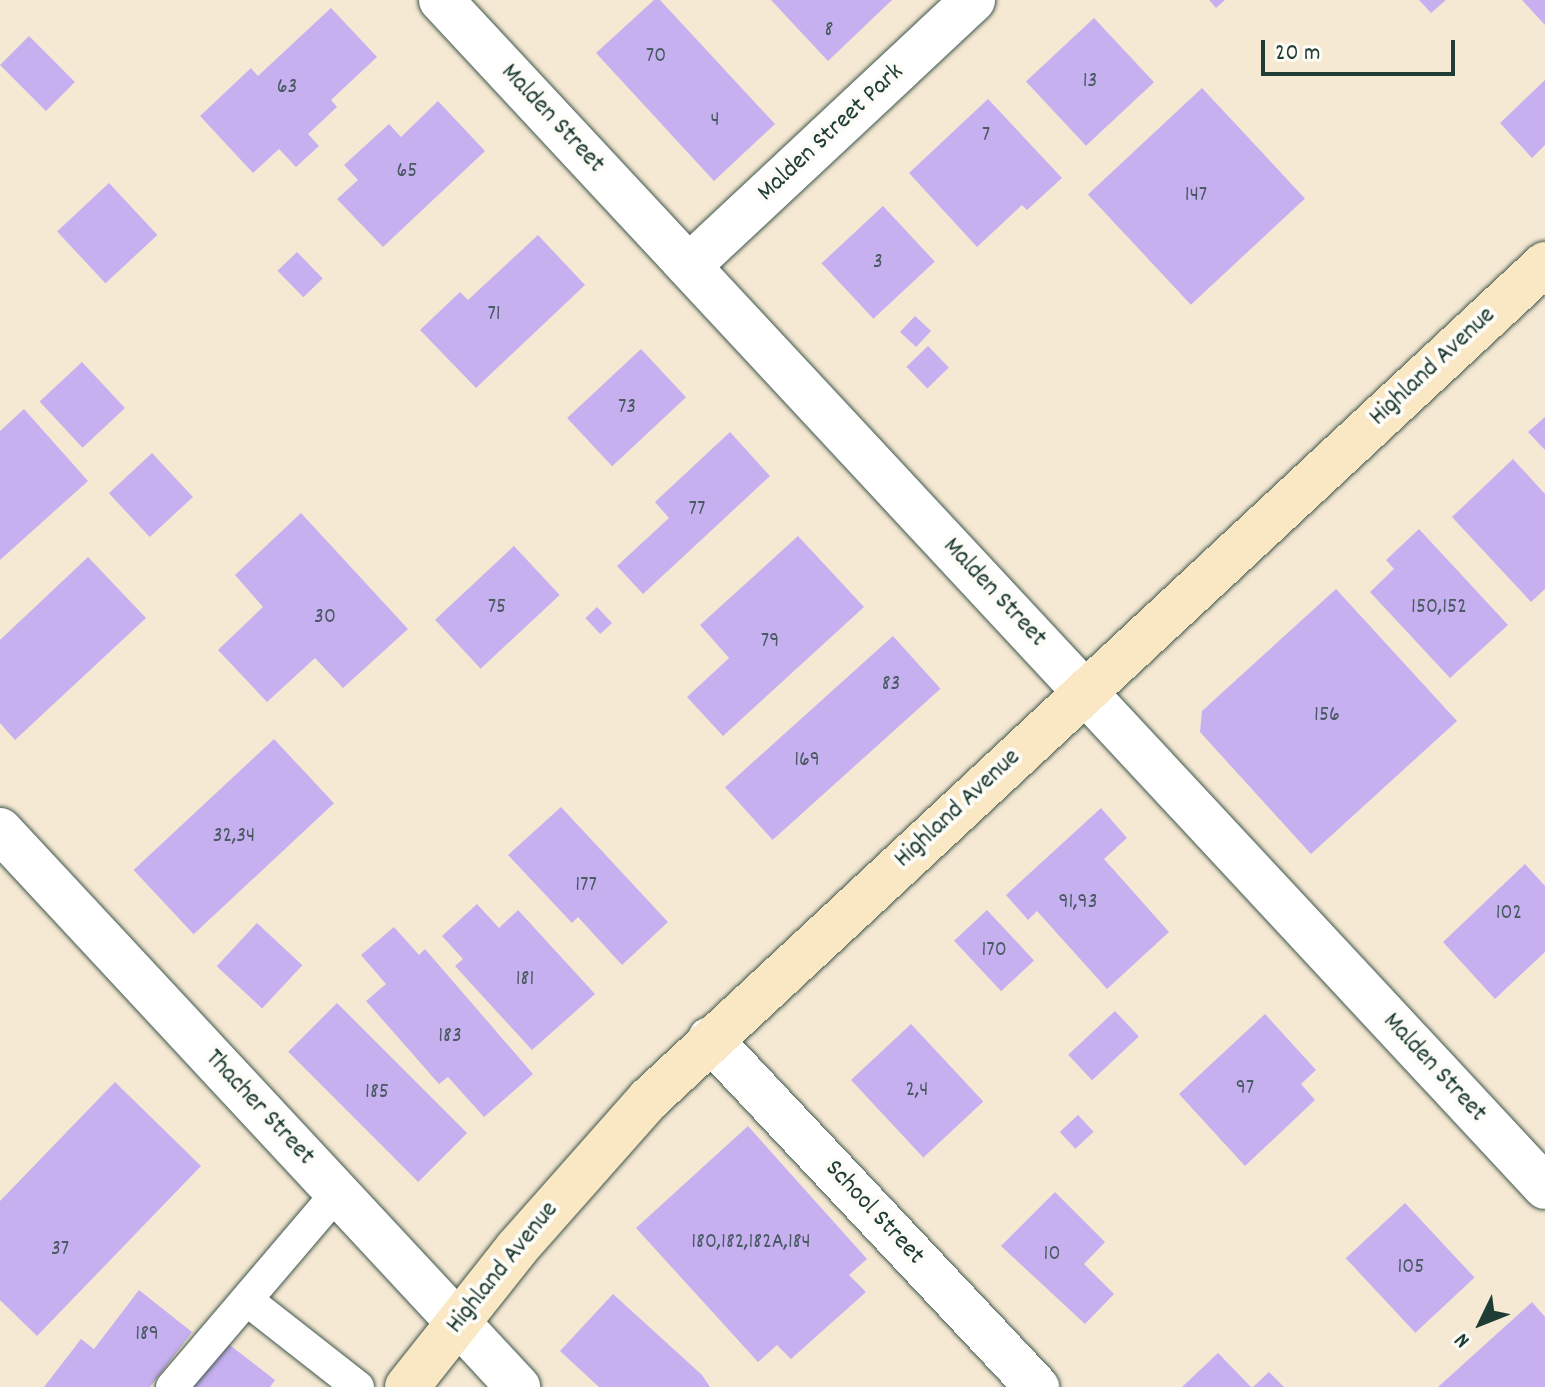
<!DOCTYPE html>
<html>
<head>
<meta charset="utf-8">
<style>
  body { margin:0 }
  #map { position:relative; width:1545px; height:1387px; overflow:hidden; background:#f6e9d4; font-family:Dekko,sans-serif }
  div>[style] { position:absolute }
  .building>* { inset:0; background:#c6b0f0; transform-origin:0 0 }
  .roads { filter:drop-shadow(0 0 2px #3f574c) drop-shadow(0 0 2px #3f574c) }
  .service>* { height:32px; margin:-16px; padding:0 16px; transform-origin:16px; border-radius:16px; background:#fff }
  .minor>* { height:44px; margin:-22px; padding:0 22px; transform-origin:22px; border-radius:22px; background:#fff }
  .secondary>* { height:44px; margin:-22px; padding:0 22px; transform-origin:22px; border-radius:22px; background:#fae7c3 }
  span { translate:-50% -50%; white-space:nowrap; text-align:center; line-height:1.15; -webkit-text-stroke:8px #fdfcf7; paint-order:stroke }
  .number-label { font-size:22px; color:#495a63 }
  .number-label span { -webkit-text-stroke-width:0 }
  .street-label { font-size:26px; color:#1f3d34 }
  .north { position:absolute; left:1441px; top:1283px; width:80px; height:80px; -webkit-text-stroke:6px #fdfcf7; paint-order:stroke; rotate:227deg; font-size:22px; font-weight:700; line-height:32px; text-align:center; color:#1f3d34 }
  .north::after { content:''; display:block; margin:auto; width:28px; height:36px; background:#1f3d34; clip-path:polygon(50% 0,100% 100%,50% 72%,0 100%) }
  .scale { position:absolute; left:1261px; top:40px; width:194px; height:36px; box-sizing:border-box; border:4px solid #1f3d34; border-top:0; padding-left:10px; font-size:24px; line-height:28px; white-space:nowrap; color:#1f3d34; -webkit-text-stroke:6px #fdfcf7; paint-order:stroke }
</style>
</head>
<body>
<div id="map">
  <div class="building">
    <i style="clip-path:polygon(654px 0,660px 0,775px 124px,714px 181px,596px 53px)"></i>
    <i style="clip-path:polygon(771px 0,892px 0,828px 61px)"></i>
    <i style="clip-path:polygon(1209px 0,1225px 0,1216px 8px)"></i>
    <i style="clip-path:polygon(1419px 0,1446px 0,1431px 13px)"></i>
    <i style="clip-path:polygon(1522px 0,1545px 0,1545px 25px)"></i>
    <i style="clip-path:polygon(331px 8px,377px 57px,331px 100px,337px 107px,308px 134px,319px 146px,296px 167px,279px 149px,253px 173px,200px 116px,251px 68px,258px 76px)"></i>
    <i style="left:1094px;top:18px;width:88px;height:93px;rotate:47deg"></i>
    <i style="left:29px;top:36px;width:65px;height:41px;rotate:45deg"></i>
    <i style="clip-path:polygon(1545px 80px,1545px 145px,1532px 158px,1500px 123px)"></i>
    <i style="left:1202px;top:88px;width:151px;height:156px;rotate:47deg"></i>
    <i style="clip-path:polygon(988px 99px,1062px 178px,1027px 210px,1022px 205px,977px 247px,909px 173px)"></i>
    <i style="clip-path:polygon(438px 101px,485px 151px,383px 247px,337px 199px,358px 180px,344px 165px,389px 124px,401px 137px)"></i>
    <i style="left:109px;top:183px;width:71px;height:71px;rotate:47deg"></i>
    <i style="left:883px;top:206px;width:76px;height:84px;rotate:47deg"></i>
    <i style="clip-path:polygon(538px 235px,585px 285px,476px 388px,420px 330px,460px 292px,468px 300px)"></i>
    <i style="left:297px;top:252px;width:37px;height:27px;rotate:46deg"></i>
    <i style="left:915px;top:316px;width:22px;height:22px;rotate:43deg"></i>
    <i style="left:928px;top:346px;width:30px;height:30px;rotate:46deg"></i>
    <i style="left:641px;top:349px;width:66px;height:101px;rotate:47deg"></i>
    <i style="left:82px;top:362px;width:63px;height:58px;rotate:47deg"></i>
    <i style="clip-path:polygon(24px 409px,88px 481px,0 560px,0 431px)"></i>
    <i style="clip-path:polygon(1545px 417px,1545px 450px,1528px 432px)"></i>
    <i style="clip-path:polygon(730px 432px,770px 476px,643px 594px,617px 566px,669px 518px,655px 502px)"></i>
    <i style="left:152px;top:453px;width:60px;height:59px;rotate:47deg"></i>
    <i style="clip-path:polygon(1513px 459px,1545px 494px,1545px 589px,1531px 602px,1452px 517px)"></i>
    <i style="clip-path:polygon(301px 513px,408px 629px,343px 688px,315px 658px,267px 702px,218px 650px,263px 607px,235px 575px)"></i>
    <i style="clip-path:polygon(1419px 529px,1508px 625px,1450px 678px,1370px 592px,1394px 569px,1386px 560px)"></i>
    <i style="clip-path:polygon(798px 536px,864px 607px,723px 736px,687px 697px,729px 658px,700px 625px)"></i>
    <i style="left:514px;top:546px;width:67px;height:108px;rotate:47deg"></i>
    <i style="clip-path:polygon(88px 557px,146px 618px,15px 740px,0 723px,0 640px)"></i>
    <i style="clip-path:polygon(1336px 589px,1457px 721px,1311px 854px,1200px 732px,1202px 711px)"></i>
    <i style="left:597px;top:607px;width:22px;height:16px;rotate:47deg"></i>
    <i style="left:893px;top:636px;width:71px;height:226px;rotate:48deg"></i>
    <i style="left:274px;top:739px;width:88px;height:192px;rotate:47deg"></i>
    <i style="clip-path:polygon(561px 807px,668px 922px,622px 965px,578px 917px,572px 923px,508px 855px)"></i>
    <i style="clip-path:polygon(1101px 808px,1127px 838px,1104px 859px,1169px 932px,1107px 989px,1037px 911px,1028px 920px,1006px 895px)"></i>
    <i style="clip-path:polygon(1525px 864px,1545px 886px,1545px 952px,1495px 999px,1443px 942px)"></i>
    <i style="clip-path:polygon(477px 904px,499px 928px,518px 910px,595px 994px,532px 1050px,455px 966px,463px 959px,442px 936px)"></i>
    <i style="left:987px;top:910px;width:69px;height:45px;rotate:47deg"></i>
    <i style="left:257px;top:923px;width:62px;height:59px;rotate:43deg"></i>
    <i style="clip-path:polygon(394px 927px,419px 955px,425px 949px,533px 1074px,484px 1117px,448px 1077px,439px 1084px,366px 1001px,386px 984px,361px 955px)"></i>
    <i style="left:337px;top:1003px;width:184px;height:69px;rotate:45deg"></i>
    <i style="left:1115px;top:1011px;width:35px;height:64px;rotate:47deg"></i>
    <i style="clip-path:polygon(1265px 1014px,1316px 1070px,1301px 1084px,1315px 1100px,1245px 1166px,1179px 1094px)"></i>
    <i style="left:911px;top:1024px;width:106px;height:82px;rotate:47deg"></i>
    <i style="clip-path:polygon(115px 1082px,201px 1166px,37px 1336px,0 1300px,0 1201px)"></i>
    <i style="left:1078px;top:1115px;width:23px;height:25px;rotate:47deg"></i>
    <i style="clip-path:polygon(748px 1126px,867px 1259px,849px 1275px,866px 1292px,791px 1359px,777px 1345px,758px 1362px,636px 1228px)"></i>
    <i style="clip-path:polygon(1055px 1192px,1105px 1242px,1084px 1264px,1114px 1294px,1085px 1324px,1001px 1246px)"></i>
    <i style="left:1405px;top:1203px;width:102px;height:81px;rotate:47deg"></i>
    <i style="clip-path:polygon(139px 1290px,192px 1332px,150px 1387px,44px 1387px,81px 1339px,94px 1349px)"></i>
    <i style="clip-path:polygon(613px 1294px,702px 1375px,710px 1387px,599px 1387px,560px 1351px)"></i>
    <i style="clip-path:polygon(1532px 1302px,1545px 1317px,1545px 1387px,1438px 1387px)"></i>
    <i style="clip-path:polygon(222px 1339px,275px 1380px,270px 1387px,185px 1387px)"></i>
    <i style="clip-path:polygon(1218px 1353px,1251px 1387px,1182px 1387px)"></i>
    <i style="clip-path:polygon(1269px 1372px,1284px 1387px,1253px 1387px)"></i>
  </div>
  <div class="roads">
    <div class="service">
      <i style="left:247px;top:1300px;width:141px;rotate:38.1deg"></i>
      <i style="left:172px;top:1387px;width:255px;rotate:-49.6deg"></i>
    </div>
    <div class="minor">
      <i style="left:441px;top:0;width:1621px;rotate:47.07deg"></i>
      <i style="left:689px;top:266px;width:389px;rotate:-43.1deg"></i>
      <i style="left:0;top:830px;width:761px;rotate:47.08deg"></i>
      <i style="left:710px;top:1039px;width:478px;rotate:46.8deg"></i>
    </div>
    <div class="secondary">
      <i style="left:407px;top:1387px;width:177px;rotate:-51.6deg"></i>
      <i style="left:517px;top:1248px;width:199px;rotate:-48.5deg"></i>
      <i style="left:649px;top:1099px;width:1225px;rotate:-42.98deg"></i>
    </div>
  </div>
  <div class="number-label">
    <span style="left:829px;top:31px">8</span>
    <span style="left:656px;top:57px">70</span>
    <span style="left:1090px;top:82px">13</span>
    <span style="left:287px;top:88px">63</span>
    <span style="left:715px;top:121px">4</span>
    <span style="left:986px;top:136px">7</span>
    <span style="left:407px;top:172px">65</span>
    <span style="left:1196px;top:196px">147</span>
    <span style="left:878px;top:263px">3</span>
    <span style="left:494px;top:315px">71</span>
    <span style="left:627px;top:408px">73</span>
    <span style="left:697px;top:510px">77</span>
    <span style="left:497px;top:608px">75</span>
    <span style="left:1439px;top:608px">150,152</span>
    <span style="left:325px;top:618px">30</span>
    <span style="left:770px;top:642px">79</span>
    <span style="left:891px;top:685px">83</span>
    <span style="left:1327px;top:716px">156</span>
    <span style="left:807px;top:761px">169</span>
    <span style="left:234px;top:837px">32,34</span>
    <span style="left:586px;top:886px">177</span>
    <span style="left:1078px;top:903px">91,93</span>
    <span style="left:1509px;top:914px">102</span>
    <span style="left:994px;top:951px">170</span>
    <span style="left:525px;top:980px">181</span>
    <span style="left:450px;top:1037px">183</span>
    <span style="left:1245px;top:1089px">97</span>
    <span style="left:917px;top:1091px">2,4</span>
    <span style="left:377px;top:1093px">185</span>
    <span style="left:751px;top:1243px">180,182,182A,184</span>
    <span style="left:60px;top:1250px">37</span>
    <span style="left:1052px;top:1255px">10</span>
    <span style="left:1411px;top:1268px">105</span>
    <span style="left:147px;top:1335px">189</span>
  </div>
  <div class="street-label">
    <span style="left:552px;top:119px;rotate:47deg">Malden Street</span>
    <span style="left:831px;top:133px;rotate:-43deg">Malden Street Park</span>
    <span style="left:1433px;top:367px;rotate:-43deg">Highland Avenue</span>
    <span style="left:994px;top:593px;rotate:47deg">Malden Street</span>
    <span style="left:958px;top:809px;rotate:-43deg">Highland Avenue</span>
    <span style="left:1434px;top:1068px;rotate:47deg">Malden Street</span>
    <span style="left:259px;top:1108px;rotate:47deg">Thacher Street</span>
    <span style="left:874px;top:1213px;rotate:47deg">School Street</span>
    <span style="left:503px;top:1268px;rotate:-51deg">Highland Avenue</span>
  </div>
  <div class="north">N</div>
  <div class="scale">20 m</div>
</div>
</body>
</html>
